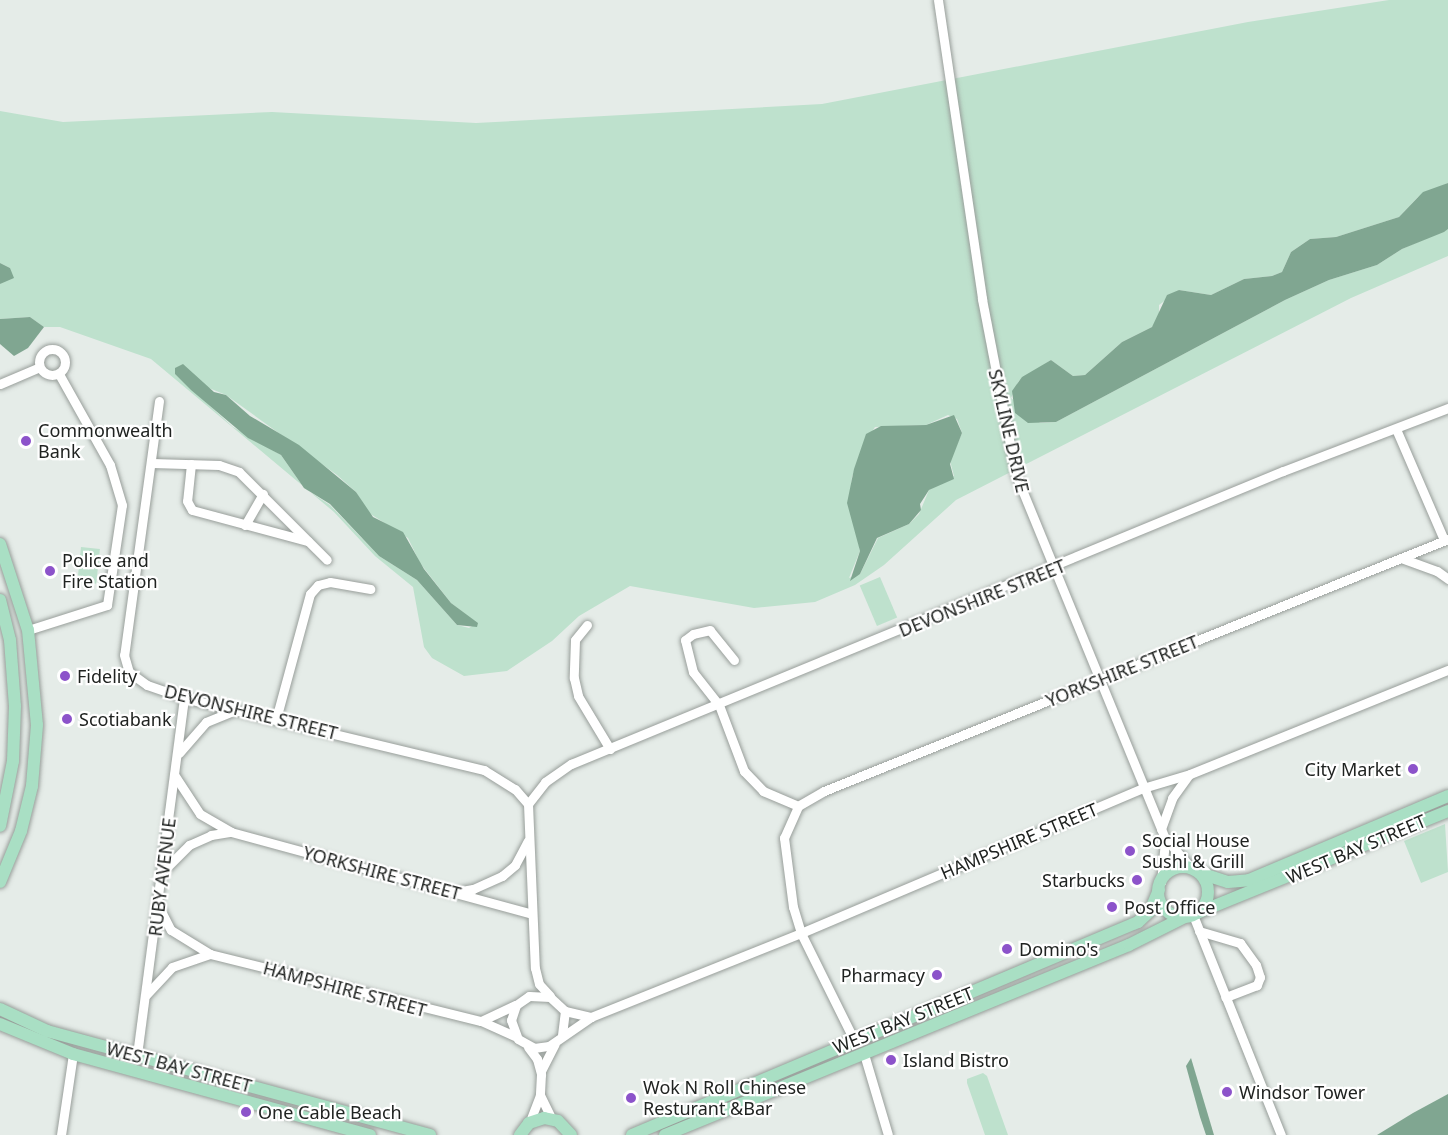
<!DOCTYPE html>
<html>
<head>
<meta charset="utf-8">
<style>
  body { margin:0 }
  #map { position:relative; width:1448px; height:1135px; overflow:hidden; background:#e5ece8; font-family:"Noto Sans",sans-serif }
  div>[style] { position:absolute }
  .green>* { inset:0; background:#bee1cd; transform-origin:0 0 }
  .water>* { inset:0; background:#80a691 }
  .roads { filter:drop-shadow(0 0 2px #989e9a) drop-shadow(0 0 2px #989e9a) }
  .minor>* { height:9px; margin:-4.5px; padding:0 4.5px; transform-origin:4.5px; border-radius:4.5px; background:#fff }
  .minor>.ring { margin:-4.5px; padding:0; box-sizing:content-box; background:none; border:9px solid #fff; border-radius:50% }
  .major>* { height:12px; margin:-6px; padding:0 6px; transform-origin:6px; border-radius:6px; background:#a9dfc4 }
  .major>.ring { margin:-6px; padding:0; box-sizing:content-box; background:none; border:12px solid #a9dfc4; border-radius:50% }
  .dots>* { width:16px; height:16px; translate:-50% -50%; box-sizing:border-box; border:3px solid #fff; border-radius:50% }
  span { translate:-50% -50%; white-space:nowrap; text-align:center; line-height:1.15; -webkit-text-stroke:4.5px #fff; paint-order:stroke }
  .poi-label { font-size:18px; color:#202321 }
  .left { translate:0 -50%; text-align:left }
  .right { translate:-100% -50%; text-align:right }
  .street-label { font-size:18px; color:#202321 }
</style>
</head>
<body>
<div id="map">
  <div class="green">
    <i style="clip-path:polygon(evenodd,1389px 0,1448px 0,1448px 183px,1418px 197px,1399px 217px,1336px 237px,1310px 239px,1291px 252px,1282px 272px,1272px 276px,1244px 279px,1211px 295px,1179px 290px,1159px 305px,1159px 318px,1152px 327px,1122px 342px,1085px 375px,1073px 376px,1051px 360px,1019px 381px,1011px 398px,1040px 423px,1056px 422px,1285px 300px,1329px 280px,1377px 265px,1402px 249px,1448px 229px,1448px 256px,1351px 298px,956px 500px,884px 565px,855px 585px,815px 602px,754px 608px,630px 586px,579px 616px,552px 641px,507px 671px,464px 676px,432px 658px,424px 647px,413px 587px,375px 556px,334px 512px,151px 359px,60px 327px,44px 327px,30px 317px,0 319px,0 284px,10px 268px,0 263px,0 111px,63px 122px,272px 112px,476px 123px,822px 104px,1248px 22px,1389px 0,175px 374px,226px 395px,337px 475px,356px 492px,369px 513px,408px 538px,420px 563px,451px 603px,477px 623px,469px 628px,457px 625px,417px 580px,379px 556px,330px 505px,304px 488px,281px 455px,233px 427px,175px 374px,1389px 0,948px 415px,957px 419px,962px 433px,950px 461px,954px 476px,929px 490px,919px 514px,909px 524px,878px 538px,860px 574px,849px 578px,860px 551px,850px 496px,852px 477px,864px 444px,875px 427px,926px 425px,948px 415px)"></i>
    <i style="left:81px;top:547px;width:19px;height:35px;rotate:6deg"></i>
    <i style="left:880px;top:577px;width:44px;height:22px;rotate:67deg"></i>
    <i style="clip-path:polygon(1445px 824px,1448px 872px,1421px 883px,1404px 841px)"></i>
    <i style="clip-path:polygon(983px 1073px,987px 1076px,1008px 1135px,985px 1135px,967px 1083px,967px 1079px)"></i>
  </div>
  <div class="water">
    <i style="clip-path:polygon(1448px 183px,1448px 229px,1444px 232px,1402px 249px,1377px 265px,1329px 280px,1285px 300px,1056px 422px,1028px 423px,1015px 413px,1012px 391px,1022px 377px,1051px 360px,1073px 376px,1085px 375px,1122px 342px,1152px 327px,1167px 295px,1179px 290px,1211px 295px,1244px 279px,1272px 276px,1282px 272px,1291px 252px,1310px 239px,1336px 237px,1399px 217px,1423px 192px)"></i>
    <i style="clip-path:polygon(0 263px,10px 268px,14px 278px,0 284px)"></i>
    <i style="clip-path:polygon(30px 317px,44px 327px,28px 348px,14px 356px,0 344px,0 319px)"></i>
    <i style="clip-path:polygon(183px 364px,214px 392px,226px 395px,250px 416px,299px 445px,356px 492px,373px 517px,403px 532px,424px 569px,451px 603px,478px 623px,477px 627px,457px 625px,417px 580px,379px 556px,330px 504px,304px 488px,281px 455px,248px 438px,191px 390px,175px 374px,175px 368px)"></i>
    <i style="clip-path:polygon(954px 415px,962px 433px,950px 464px,954px 479px,929px 490px,920px 504px,921px 510px,909px 524px,877px 538px,860px 574px,850px 581px,860px 551px,847px 503px,854px 469px,866px 434px,881px 426px,926px 425px)"></i>
    <i style="clip-path:polygon(1191px 1058px,1214px 1135px,1206px 1135px,1200px 1117px,1186px 1066px)"></i>
    <i style="clip-path:polygon(1448px 1094px,1448px 1135px,1377px 1135px,1413px 1113px)"></i>
  </div>
  <div class="roads">
    <div class="minor">
      <i style="left:938px;top:0;width:302px;rotate:81.6deg"></i>
      <i style="left:982px;top:299px;width:179px;rotate:79.1deg"></i>
      <i style="left:1016px;top:475px;width:392px;rotate:67.7deg"></i>
      <i style="left:1165px;top:838px;width:41px;rotate:48.9deg"></i>
      <i class="ring" style="left:39px;top:349px;width:17px;height:17px"></i>
      <i style="left:0;top:384px;width:43px;rotate:-23deg"></i>
      <i style="left:159px;top:401px;width:256px;rotate:97.8deg"></i>
      <i style="left:124px;top:655px;width:18px;rotate:74deg"></i>
      <i style="left:129px;top:672px;width:22px;rotate:36deg"></i>
      <i style="left:147px;top:685px;width:39px;rotate:19deg"></i>
      <i style="left:184px;top:698px;width:309px;rotate:13.5deg"></i>
      <i style="left:484px;top:770px;width:36px;rotate:32deg"></i>
      <i style="left:515px;top:789px;width:20px;rotate:49deg"></i>
      <i style="left:528px;top:804px;width:164px;rotate:87.6deg"></i>
      <i style="left:535px;top:968px;width:16px;rotate:76deg"></i>
      <i style="left:539px;top:984px;width:16px;rotate:47deg"></i>
      <i style="left:1396px;top:429px;width:121px;rotate:66.6deg"></i>
      <i style="left:152px;top:463px;width:67px;rotate:1.7deg"></i>
      <i style="left:219px;top:465px;width:21px;rotate:19deg"></i>
      <i style="left:239px;top:472px;width:124px;rotate:45deg"></i>
      <i style="left:191px;top:464px;width:37px;rotate:96deg"></i>
      <i style="left:187px;top:501px;width:10px;rotate:61deg"></i>
      <i style="left:192px;top:510px;width:120px;rotate:15deg"></i>
      <i style="left:245px;top:525px;width:36px;rotate:-60deg"></i>
      <i style="left:1401px;top:558px;width:38px;rotate:20deg"></i>
      <i style="left:1437px;top:571px;width:14px;rotate:36deg"></i>
      <i style="left:587px;top:625px;width:19px;rotate:129deg"></i>
      <i style="left:575px;top:640px;width:38px;rotate:92deg"></i>
      <i style="left:574px;top:678px;width:18px;rotate:77deg"></i>
      <i style="left:578px;top:696px;width:62px;rotate:58.9deg"></i>
      <i style="left:28px;top:630px;width:83px;rotate:-17.6deg"></i>
      <i style="left:107px;top:605px;width:101px;rotate:-81.5deg"></i>
      <i style="left:122px;top:505px;width:42px;rotate:-106.7deg"></i>
      <i style="left:110px;top:465px;width:104px;rotate:-119.3deg"></i>
      <i style="left:734px;top:660px;width:38px;rotate:-129deg"></i>
      <i style="left:710px;top:630px;width:17px;rotate:167deg"></i>
      <i style="left:693px;top:634px;width:10px;rotate:143deg"></i>
      <i style="left:685px;top:640px;width:33px;rotate:76deg"></i>
      <i style="left:693px;top:672px;width:42px;rotate:51.8deg"></i>
      <i style="left:719px;top:705px;width:71px;rotate:69.3deg"></i>
      <i style="left:744px;top:771px;width:28px;rotate:46deg"></i>
      <i style="left:763px;top:791px;width:38px;rotate:23deg"></i>
      <i style="left:276px;top:719px;width:130px;rotate:-74.8deg"></i>
      <i style="left:310px;top:594px;width:12px;rotate:-48deg"></i>
      <i style="left:318px;top:585px;width:12px;rotate:-14deg"></i>
      <i style="left:330px;top:582px;width:41px;rotate:9.9deg"></i>
      <i style="left:179px;top:753px;width:41px;rotate:-48.9deg"></i>
      <i style="left:206px;top:722px;width:31px;rotate:-22deg"></i>
      <i style="left:175px;top:776px;width:45px;rotate:56.7deg"></i>
      <i style="left:200px;top:814px;width:36px;rotate:30deg"></i>
      <i style="left:231px;top:832px;width:312px;rotate:15.2deg"></i>
      <i style="left:528px;top:804px;width:28px;rotate:-52deg"></i>
      <i style="left:545px;top:782px;width:32px;rotate:-35deg"></i>
      <i style="left:571px;top:764px;width:770px;rotate:-22.37deg"></i>
      <i style="left:1283px;top:471px;width:177px;rotate:-20.9deg"></i>
      <i style="left:1161px;top:829px;width:33px;rotate:-70deg"></i>
      <i style="left:1172px;top:798px;width:27px;rotate:-54deg"></i>
      <i style="left:161px;top:873px;width:40px;rotate:-45deg"></i>
      <i style="left:189px;top:845px;width:24px;rotate:-24deg"></i>
      <i style="left:211px;top:835px;width:20px;rotate:-9deg"></i>
      <i style="left:1161px;top:882px;width:41px;rotate:-84.4deg"></i>
      <i style="left:456px;top:892px;width:17px;rotate:-10deg"></i>
      <i style="left:473px;top:889px;width:32px;rotate:-24deg"></i>
      <i style="left:502px;top:876px;width:17px;rotate:-40deg"></i>
      <i style="left:515px;top:865px;width:27px;rotate:-62deg"></i>
      <i style="left:158px;top:905px;width:28px;rotate:63deg"></i>
      <i style="left:171px;top:930px;width:46px;rotate:31.6deg"></i>
      <i style="left:210px;top:954px;width:279px;rotate:13.9deg"></i>
      <i style="left:481px;top:1021px;width:37px;rotate:24deg"></i>
      <i style="left:1193px;top:915px;width:237px;rotate:68.2deg"></i>
      <i style="left:1199px;top:931px;width:43px;rotate:16.3deg"></i>
      <i style="left:1240px;top:943px;width:27px;rotate:54deg"></i>
      <i style="left:1256px;top:965px;width:13px;rotate:72deg"></i>
      <i style="left:1260px;top:977px;width:9px;rotate:111deg"></i>
      <i style="left:1257px;top:985px;width:34px;rotate:159deg"></i>
      <i style="left:146px;top:995px;width:38px;rotate:-47deg"></i>
      <i style="left:172px;top:967px;width:40px;rotate:-18.9deg"></i>
      <i style="left:565px;top:1011px;width:27px;rotate:13deg"></i>
      <i style="left:481px;top:1021px;width:38px;rotate:-25deg"></i>
      <i style="left:562px;top:1035px;width:24px;rotate:-83deg"></i>
      <i style="left:565px;top:1011px;width:21px;rotate:-137deg"></i>
      <i style="left:550px;top:997px;width:21px;rotate:-177deg"></i>
      <i style="left:529px;top:996px;width:16px;rotate:145deg"></i>
      <i style="left:516px;top:1005px;width:16px;rotate:108deg"></i>
      <i style="left:511px;top:1020px;width:20px;rotate:70deg"></i>
      <i style="left:518px;top:1039px;width:18px;rotate:29deg"></i>
      <i style="left:534px;top:1048px;width:15px;rotate:-8deg"></i>
      <i style="left:549px;top:1046px;width:51px;rotate:-34.6deg"></i>
      <i style="left:591px;top:1017px;width:226px;rotate:-21.8deg"></i>
      <i style="left:801px;top:933px;width:371px;rotate:-23deg"></i>
      <i style="left:1143px;top:788px;width:49px;rotate:-16.6deg"></i>
      <i style="left:1190px;top:774px;width:278px;rotate:-22deg"></i>
      <i style="left:854px;top:1040px;width:119px;rotate:-116.4deg"></i>
      <i style="left:801px;top:933px;width:27px;rotate:-107deg"></i>
      <i style="left:793px;top:907px;width:70px;rotate:-97.4deg"></i>
      <i style="left:784px;top:838px;width:35px;rotate:-66deg"></i>
      <i style="left:798px;top:806px;width:30px;rotate:-30deg"></i>
      <i style="left:824px;top:791px;width:673px;rotate:-21.99deg"></i>
      <i style="left:528px;top:1047px;width:15px;rotate:53deg"></i>
      <i style="left:537px;top:1059px;width:16px;rotate:75deg"></i>
      <i style="left:541px;top:1074px;width:21px;rotate:93deg"></i>
      <i style="left:540px;top:1095px;width:30px;rotate:111deg"></i>
      <i style="left:864px;top:1054px;width:84px;rotate:73.5deg"></i>
      <i style="left:137px;top:1055px;width:360px;rotate:-82.5deg"></i>
      <i style="left:541px;top:1071px;width:30px;rotate:-63deg"></i>
      <i style="left:540px;top:1095px;width:25px;rotate:64deg"></i>
      <i style="left:61px;top:1135px;width:82px;rotate:-81.6deg"></i>
    </div>
    <div class="major">
      <i style="left:0;top:544px;width:90px;rotate:72deg"></i>
      <i style="left:28px;top:630px;width:95px;rotate:84.6deg"></i>
      <i style="left:37px;top:725px;width:61px;rotate:94.7deg"></i>
      <i style="left:32px;top:786px;width:46px;rotate:103.7deg"></i>
      <i style="left:21px;top:831px;width:55px;rotate:112.4deg"></i>
      <i style="left:0;top:600px;width:41px;rotate:76deg"></i>
      <i style="left:10px;top:640px;width:66px;rotate:85.7deg"></i>
      <i style="left:15px;top:706px;width:55px;rotate:92.1deg"></i>
      <i style="left:13px;top:761px;width:66px;rotate:101.3deg"></i>
      <i class="ring" style="left:1158px;top:867px;width:38px;height:38px"></i>
      <i style="left:1200px;top:873px;width:29px;rotate:18deg"></i>
      <i style="left:1228px;top:882px;width:21px;rotate:-5deg"></i>
      <i style="left:1249px;top:880px;width:216px;rotate:-22.9deg"></i>
      <i style="left:1197px;top:913px;width:271px;rotate:-22.1deg"></i>
      <i style="left:0;top:1009px;width:52px;rotate:25.1deg"></i>
      <i style="left:47px;top:1031px;width:397px;rotate:15.2deg"></i>
      <i style="left:0;top:1024px;width:79px;rotate:22.3deg"></i>
      <i style="left:73px;top:1054px;width:308px;rotate:15.3deg"></i>
      <i style="left:520px;top:1135px;width:15px;rotate:-53deg"></i>
      <i style="left:529px;top:1123px;width:16px;rotate:-18deg"></i>
      <i style="left:544px;top:1118px;width:14px;rotate:12deg"></i>
      <i style="left:558px;top:1121px;width:19px;rotate:47deg"></i>
      <i style="left:632px;top:1135px;width:549px;rotate:-22.83deg"></i>
      <i style="left:1138px;top:922px;width:16px;rotate:-43deg"></i>
      <i style="left:1150px;top:911px;width:23px;rotate:-67deg"></i>
      <i style="left:665px;top:1135px;width:501px;rotate:-22.27deg"></i>
      <i style="left:1129px;top:945px;width:65px;rotate:-26.6deg"></i>
    </div>
  </div>
  <div class="dots">
    <i style="left:26px;top:441px;background:#8c53ca"></i>
    <i style="left:50px;top:571px;background:#8c53ca"></i>
    <i style="left:65px;top:676px;background:#8c53ca"></i>
    <i style="left:67px;top:719px;background:#8c53ca"></i>
    <i style="left:1413px;top:769px;background:#8c53ca"></i>
    <i style="left:1130px;top:851px;background:#8c53ca"></i>
    <i style="left:1137px;top:880px;background:#8c53ca"></i>
    <i style="left:1112px;top:907px;background:#8c53ca"></i>
    <i style="left:1007px;top:949px;background:#8c53ca"></i>
    <i style="left:937px;top:975px;background:#8c53ca"></i>
    <i style="left:891px;top:1060px;background:#8c53ca"></i>
    <i style="left:1227px;top:1092px;background:#8c53ca"></i>
    <i style="left:631px;top:1098px;background:#8c53ca"></i>
    <i style="left:246px;top:1112px;background:#8c53ca"></i>
  </div>
  <div class="poi-label">
    <span class="left" style="left:38px;top:441px">Commonwealth<br>Bank</span>
    <span class="left" style="left:62px;top:571px">Police and<br>Fire Station</span>
    <span class="left" style="left:77px;top:676px">Fidelity</span>
    <span class="left" style="left:79px;top:719px">Scotiabank</span>
    <span class="right" style="left:1401px;top:769px">City Market</span>
    <span class="left" style="left:1142px;top:851px">Social House<br>Sushi &amp; Grill</span>
    <span class="right" style="left:1125px;top:880px">Starbucks</span>
    <span class="left" style="left:1124px;top:907px">Post Office</span>
    <span class="left" style="left:1019px;top:949px">Domino's</span>
    <span class="right" style="left:925px;top:975px">Pharmacy</span>
    <span class="left" style="left:903px;top:1060px">Island Bistro</span>
    <span class="left" style="left:643px;top:1098px">Wok N Roll Chinese<br>Resturant &amp;Bar</span>
    <span class="left" style="left:1239px;top:1092px">Windsor Tower</span>
    <span class="left" style="left:258px;top:1112px">One Cable Beach</span>
  </div>
  <div class="street-label">
    <span style="left:1009px;top:431px;rotate:77deg">SKYLINE DRIVE</span>
    <span style="left:982px;top:598px;rotate:-22deg">DEVONSHIRE STREET</span>
    <span style="left:1122px;top:671px;rotate:-22deg">YORKSHIRE STREET</span>
    <span style="left:251px;top:712px;rotate:14deg">DEVONSHIRE STREET</span>
    <span style="left:1019px;top:841px;rotate:-23deg">HAMPSHIRE STREET</span>
    <span style="left:1356px;top:849px;rotate:-23deg">WEST BAY STREET</span>
    <span style="left:382px;top:873px;rotate:15deg">YORKSHIRE STREET</span>
    <span style="left:162px;top:877px;rotate:-83deg">RUBY AVENUE</span>
    <span style="left:345px;top:989px;rotate:15deg">HAMPSHIRE STREET</span>
    <span style="left:903px;top:1020px;rotate:-22deg">WEST BAY STREET</span>
    <span style="left:179px;top:1067px;rotate:15deg">WEST BAY STREET</span>
  </div>
</div>
</body>
</html>
